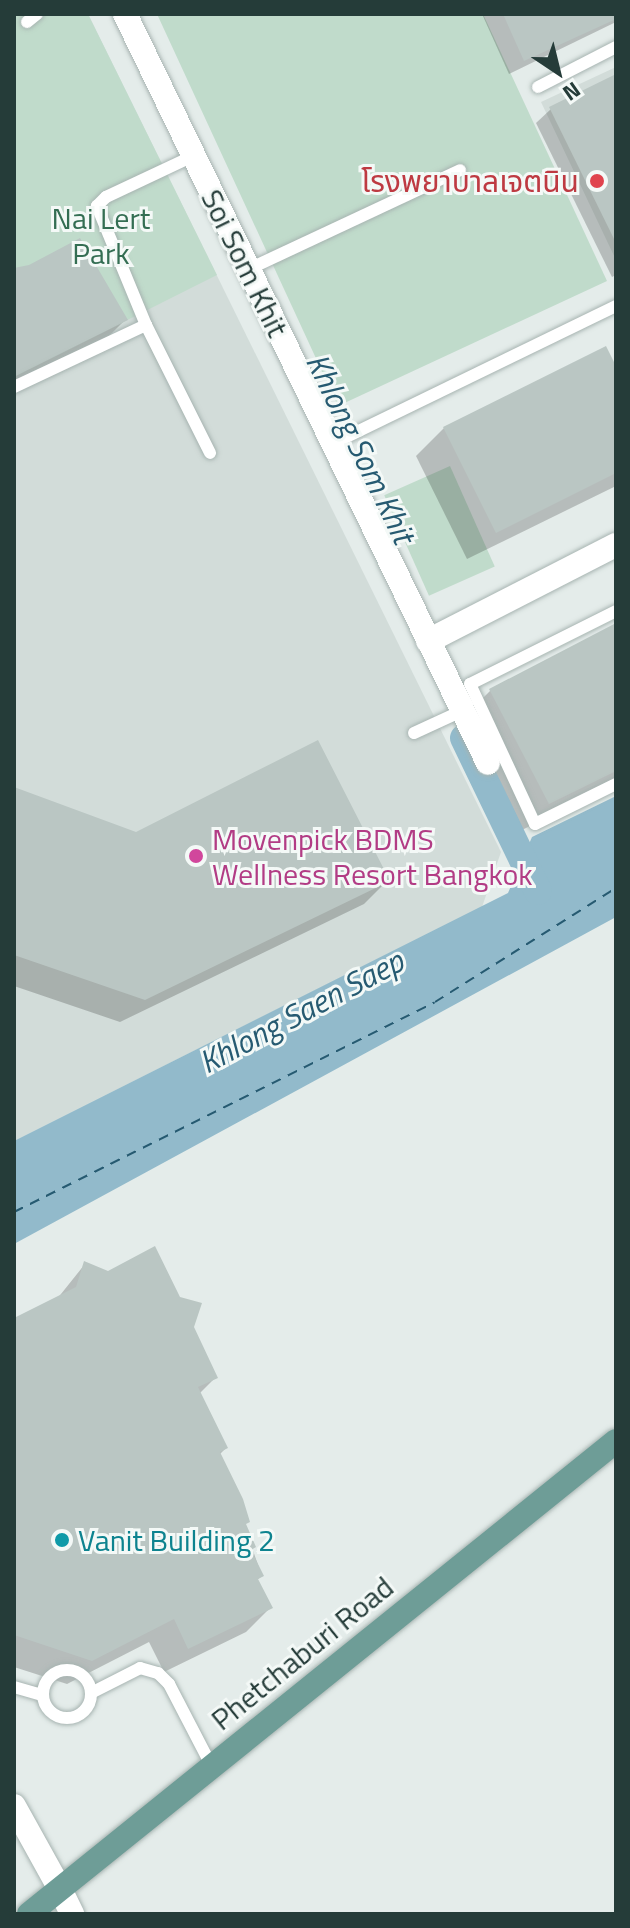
<!DOCTYPE html>
<html>
<head>
<meta charset="utf-8">
<style>
  body { margin:0 }
  #map { position:relative; width:630px; height:1928px; overflow:hidden; background:#e4ecea; font-family:"Titillium Web","Noto Sans Thai",sans-serif }
  div>[style] { position:absolute }
  .built>* { inset:0; background:#d2dcd9 }
  .green>* { inset:0; background:#c0dbcb; transform-origin:0 0 }
  .water>* { inset:0; background:#92bacb }
  .shadow>* { inset:0; background:#0003 }
  .canal>* { height:28px; margin:-14px; padding:0 14px; transform-origin:14px; border-radius:14px; background:#92bacb }
  .ferry>* { height:2px; margin-top:-1px; transform-origin:0; background:repeating-linear-gradient(90deg,#265a71 0 10px,transparent 0 18px) }
  .building>* { inset:0; background:#bac6c3 }
  .roads { filter:drop-shadow(0 0 2px #a7b4b1) drop-shadow(0 0 2px #a7b4b1) }
  .service>* { height:12px; margin:-6px; padding:0 6px; transform-origin:6px; border-radius:6px; background:#fff }
  .service>.ring { margin:-6px; padding:0; box-sizing:content-box; background:none; border:12px solid #fff; border-radius:50% }
  .minor>* { height:24px; margin:-12px; padding:0 12px; transform-origin:12px; border-radius:12px; background:#fff }
  .tertiary>* { height:24px; margin:-12px; padding:0 12px; transform-origin:12px; border-radius:12px; background:#fff }
  .primary>* { height:24px; margin:-12px; padding:0 12px; transform-origin:12px; border-radius:12px; background:#6e9d97 }
  .dots>* { width:22px; height:22px; translate:-50% -50%; box-sizing:border-box; border:4px solid #f4f9f7; border-radius:50% }
  span { translate:-50% -50%; white-space:nowrap; text-align:center; line-height:1.15; -webkit-text-stroke:6px #f4f9f7; paint-order:stroke }
  .health-label { font-size:30px; color:#be3a42 }
  .right { translate:-100% -50%; text-align:right }
  .park-label { font-size:30px; color:#346e53 }
  .street-label { font-size:30px; color:#253c39 }
  .hotel-label { font-size:30px; color:#b23c85 }
  .left { translate:0 -50%; text-align:left }
  .culture-label { font-size:30px; color:#0d838f }
  .water-label { font-size:32px; color:#265a71; font-style:italic }
  .frame { position:absolute; inset:0; border:16px solid #253c39; pointer-events:none }
  .north { position:absolute; left:518px; top:32px; width:80px; height:80px; -webkit-text-stroke:6px #f4f9f7; paint-order:stroke; rotate:145deg; font-size:22px; font-weight:700; line-height:32px; text-align:center; color:#253c39 }
  .north::after { content:''; display:block; margin:auto; width:28px; height:36px; background:#253c39; clip-path:polygon(50% 0,100% 100%,50% 72%,0 100%) }
</style>
</head>
<body>
<div id="map">
  <div class="built">
    <i style="clip-path:polygon(14px 14px,88px 14px,501px 852px,482px 907px,14px 1141px)"></i>
    <i style="clip-path:polygon(616px 67px,616px 260px,541px 102px)"></i>
  </div>
  <div class="green">
    <i style="clip-path:polygon(14px 14px,88px 14px,217px 275px,14px 377px)"></i>
    <i style="clip-path:polygon(157px 14px,483px 14px,607px 281px,338px 406px)"></i>
    <i style="left:450px;top:466px;width:110px;height:72px;rotate:66deg"></i>
  </div>
  <div class="water">
    <i style="clip-path:polygon(616px 796px,616px 917px,14px 1244px,14px 1141px,508px 893px,532px 837px)"></i>
  </div>
  <div class="shadow">
    <i style="clip-path:polygon(482px 14px,616px 14px,616px 22px,509px 74px)"></i>
    <i style="clip-path:polygon(616px 81px,616px 275px,612px 277px,536px 123px,551px 109px)"></i>
    <i style="clip-path:polygon(30px 267px,125px 320px,107px 338px,14px 384px,14px 270px)"></i>
    <i style="clip-path:polygon(616px 370px,616px 486px,467px 559px,416px 456px,444px 428px)"></i>
    <i style="clip-path:polygon(616px 626px,616px 783px,520px 831px,462px 719px,490px 691px)"></i>
    <i style="clip-path:polygon(14px 789px,137px 834px,387px 881px,364px 904px,120px 1022px,14px 986px)"></i>
    <i style="clip-path:polygon(85px 1264px,192px 1327px,216px 1377px,199px 1394px,226px 1448px,219px 1455px,262px 1576px,257px 1580px,270px 1608px,246px 1632px,164px 1672px,149px 1642px,67px 1684px,14px 1667px,14px 1320px,57px 1299px)"></i>
  </div>
  <div class="canal">
    <i style="left:464px;top:738px;width:170px;rotate:64.2deg"></i>
  </div>
  <div class="ferry">
    <i style="left:14px;top:1212px;width:470px;rotate:-26.5deg"></i>
    <i style="left:435px;top:1002px;width:214px;rotate:-32.2deg"></i>
  </div>
  <div class="building">
    <i style="clip-path:polygon(503px 14px,616px 14px,616px 19px,524px 61px)"></i>
    <i style="clip-path:polygon(616px 74px,616px 243px,549px 107px)"></i>
    <i style="clip-path:polygon(80px 238px,128px 320px,14px 377px,14px 268px,29px 265px)"></i>
    <i style="clip-path:polygon(606px 346px,616px 366px,616px 473px,496px 533px,443px 427px)"></i>
    <i style="clip-path:polygon(616px 623px,616px 771px,549px 804px,489px 689px)"></i>
    <i style="clip-path:polygon(318px 740px,390px 881px,145px 1000px,14px 955px,14px 787px,136px 832px)"></i>
    <i style="clip-path:polygon(155px 1246px,180px 1297px,202px 1303px,194px 1327px,218px 1378px,198px 1387px,228px 1448px,220px 1452px,243px 1499px,250px 1522px,246px 1524px,256px 1547px,251px 1550px,264px 1576px,258px 1579px,273px 1608px,188px 1649px,174px 1619px,92px 1661px,14px 1635px,14px 1318px,76px 1287px,84px 1261px,108px 1271px)"></i>
  </div>
  <div class="roads">
    <div class="service">
      <i style="left:27px;top:22px;width:13px;rotate:-39deg"></i>
      <i style="left:538px;top:87px;width:88px;rotate:-27.1deg"></i>
      <i style="left:249px;top:269px;width:233px;rotate:-25.1deg"></i>
      <i style="left:146px;top:325px;width:143px;rotate:63.4deg"></i>
      <i style="left:14px;top:387px;width:146px;rotate:-25.2deg"></i>
      <i style="left:146px;top:325px;width:129px;rotate:-112.4deg"></i>
      <i style="left:97px;top:206px;width:13px;rotate:-45deg"></i>
      <i style="left:106px;top:197px;width:96px;rotate:-25.2deg"></i>
      <i style="left:334px;top:443px;width:314px;rotate:-25.9deg"></i>
      <i style="left:616px;top:611px;width:163px;rotate:153.4deg"></i>
      <i style="left:470px;top:684px;width:154px;rotate:65.1deg"></i>
      <i style="left:535px;top:824px;width:90px;rotate:-26.3deg"></i>
      <i style="left:414px;top:733px;width:55px;rotate:-24.7deg"></i>
      <i class="ring" style="left:43px;top:1670px;width:36px;height:36px"></i>
      <i style="left:14px;top:1687px;width:29px;rotate:16deg"></i>
      <i style="left:91px;top:1693px;width:55px;rotate:-27deg"></i>
      <i style="left:140px;top:1668px;width:19px;rotate:16deg"></i>
      <i style="left:158px;top:1673px;width:16px;rotate:45deg"></i>
      <i style="left:169px;top:1684px;width:93px;rotate:62.6deg"></i>
    </div>
    <div class="minor">
      <i style="left:125px;top:14px;width:832px;rotate:64.14deg"></i>
      <i style="left:428px;top:641px;width:211px;rotate:-27.1deg"></i>
      <i style="left:60px;top:1889px;width:28px;rotate:64deg"></i>
    </div>
    <div class="tertiary">
      <i style="left:14px;top:1806px;width:95px;rotate:61deg"></i>
    </div>
    <div class="primary">
      <i style="left:29px;top:1914px;width:754px;rotate:-38.86deg"></i>
    </div>
  </div>
  <div class="dots">
    <i style="left:597px;top:181px;background:#e0444e"></i>
    <i style="left:196px;top:856px;background:#d1479c"></i>
    <i style="left:62px;top:1540px;background:#0f9aa8"></i>
  </div>
  <div class="health-label">
    <span class="right" style="left:579px;top:181px">โรงพยาบาลเจตนิน</span>
  </div>
  <div class="park-label">
    <span style="left:101px;top:235px">Nai Lert<br>Park</span>
  </div>
  <div class="street-label">
    <span style="left:245px;top:263px;rotate:64deg">Soi Som Khit</span>
    <span style="left:302px;top:1653px;rotate:-39deg">Phetchaburi Road</span>
  </div>
  <div class="hotel-label">
    <span class="left" style="left:212px;top:856px">Movenpick BDMS<br>Wellness Resort Bangkok</span>
  </div>
  <div class="culture-label">
    <span class="left" style="left:78px;top:1540px">Vanit Building 2</span>
  </div>
  <div class="water-label">
    <span style="left:361px;top:448px;rotate:64deg">Khlong Som Khit</span>
    <span style="left:301px;top:1011px;rotate:-28deg">Khlong Saen Saep</span>
  </div>
  <div class="frame"></div>
  <div class="north">N</div>
</div>
</body>
</html>
